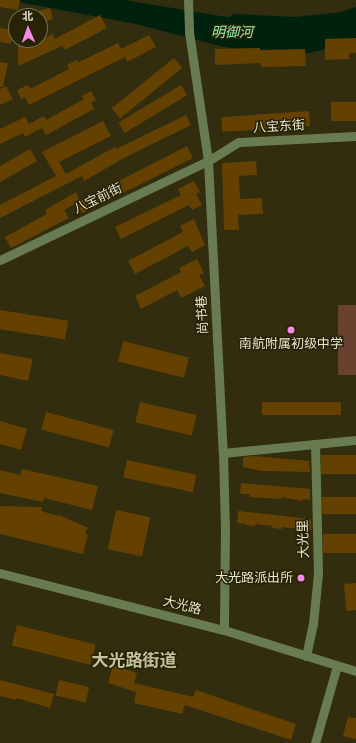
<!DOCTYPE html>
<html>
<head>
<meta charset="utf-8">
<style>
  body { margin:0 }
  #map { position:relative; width:356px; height:743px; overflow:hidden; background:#312d0e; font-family:"Zilla Slab","Noto Sans SC",serif }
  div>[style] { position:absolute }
  .green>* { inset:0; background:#68422e; transform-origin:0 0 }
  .water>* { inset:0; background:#01210f }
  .river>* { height:15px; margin:-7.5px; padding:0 7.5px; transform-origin:7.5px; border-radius:7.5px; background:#01210f }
  .building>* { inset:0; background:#644100; transform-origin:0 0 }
  .minor>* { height:9px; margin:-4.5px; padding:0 4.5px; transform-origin:4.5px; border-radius:4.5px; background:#687b51 }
  .dots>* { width:11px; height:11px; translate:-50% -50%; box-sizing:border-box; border:2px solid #272304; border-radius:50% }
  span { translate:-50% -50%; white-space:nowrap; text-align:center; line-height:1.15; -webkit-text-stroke:3px #272304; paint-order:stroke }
  .street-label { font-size:13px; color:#e5e3d1 }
  .poi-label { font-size:13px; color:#e5e3d1 }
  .right { translate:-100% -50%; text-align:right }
  .water-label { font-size:14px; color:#93ebb2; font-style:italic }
  .district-label { font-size:17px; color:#c4c09d; font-weight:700 }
  .north { position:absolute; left:8px; top:8px; width:40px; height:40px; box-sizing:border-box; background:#272304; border:1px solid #737056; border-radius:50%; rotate:358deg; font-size:11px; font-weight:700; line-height:16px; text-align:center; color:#e5e3d1 }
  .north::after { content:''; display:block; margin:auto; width:14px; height:18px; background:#f788ec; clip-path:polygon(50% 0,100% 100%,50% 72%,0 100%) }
</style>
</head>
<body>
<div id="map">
  <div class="green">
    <i style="left:338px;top:305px;width:18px;height:70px"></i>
  </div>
  <div class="water">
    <i style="clip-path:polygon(8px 0,125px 0,280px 26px,306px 27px,326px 23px,356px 9px,356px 43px,308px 53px,279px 54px,224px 47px,136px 24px)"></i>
  </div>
  <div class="river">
    <i style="left:235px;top:21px;width:59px;rotate:2.9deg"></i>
    <i style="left:294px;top:24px;width:49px;rotate:-5.8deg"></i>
    <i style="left:343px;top:19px;width:14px;rotate:-21deg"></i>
  </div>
  <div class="building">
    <i style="clip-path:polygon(0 0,20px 0,18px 10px,0 7px)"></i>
    <i style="clip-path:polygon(50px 8px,53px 19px,40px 23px,40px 16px,27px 16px,26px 14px)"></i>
    <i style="clip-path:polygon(100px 15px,107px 28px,65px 50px,62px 46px,18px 66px,18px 45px,27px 41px,28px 43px,33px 40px,40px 40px,53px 34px,55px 39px)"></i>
    <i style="clip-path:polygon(0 28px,14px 30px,11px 44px,0 42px)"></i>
    <i style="clip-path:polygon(149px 35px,156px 47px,127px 62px,125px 57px,29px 105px,25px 97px,21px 99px,17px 90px,28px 85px,30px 89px,69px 69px,67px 65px,77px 60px,79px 62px,118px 43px,121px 49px)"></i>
    <i style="clip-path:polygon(356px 38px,356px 53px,349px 53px,349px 59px,325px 60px,325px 39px)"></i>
    <i style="clip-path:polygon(260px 48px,260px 50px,305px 49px,306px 66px,261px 67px,261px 63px,215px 65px,215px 49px)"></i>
    <i style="left:174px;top:58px;width:13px;height:80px;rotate:51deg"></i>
    <i style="clip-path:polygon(0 62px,8px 63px,3px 87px,0 87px)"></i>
    <i style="left:181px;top:85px;width:12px;height:73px;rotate:59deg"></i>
    <i style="clip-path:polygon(6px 86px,13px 99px,0 105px,0 89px)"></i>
    <i style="clip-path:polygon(91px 91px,96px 100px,91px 103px,94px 109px,46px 135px,42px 128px,25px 137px,23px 133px,0 144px,0 129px,25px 117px,29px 124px,44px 116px,46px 120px,84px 99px,82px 96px)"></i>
    <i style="left:356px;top:102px;width:19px;height:25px;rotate:90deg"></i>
    <i style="left:309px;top:111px;width:15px;height:88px;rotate:86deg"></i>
    <i style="clip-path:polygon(186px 115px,191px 125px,122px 159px,84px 181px,82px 176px,0 218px,0 205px,56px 176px,42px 152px,103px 121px,111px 136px,59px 162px,66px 174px,115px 147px,116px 149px)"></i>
    <i style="clip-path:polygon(187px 146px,193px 158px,145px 182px,82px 213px,77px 203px,64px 210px,69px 218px,11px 248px,5px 237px,47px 214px,45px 210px,76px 192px,80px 201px)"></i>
    <i style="clip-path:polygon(30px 149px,37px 161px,0 182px,0 166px)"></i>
    <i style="clip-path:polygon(256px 161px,257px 175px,239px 176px,240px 199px,262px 198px,263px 214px,238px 215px,239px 230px,224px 230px,222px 163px)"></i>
    <i style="clip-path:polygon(194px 181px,200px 192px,196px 194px,202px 205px,192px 210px,189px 205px,121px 239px,115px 227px,181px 195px,178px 189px)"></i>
    <i style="clip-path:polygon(194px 219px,205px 245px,192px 252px,188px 246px,135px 274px,128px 261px,183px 232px,180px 226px)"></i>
    <i style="clip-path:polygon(197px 259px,204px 273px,199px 275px,205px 286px,181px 298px,177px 290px,141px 309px,135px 296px,181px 272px,179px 268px)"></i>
    <i style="left:0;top:310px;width:69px;height:19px;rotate:9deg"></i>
    <i style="left:123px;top:341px;width:68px;height:21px;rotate:14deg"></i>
    <i style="clip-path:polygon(0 353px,33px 359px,28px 381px,0 375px)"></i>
    <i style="left:140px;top:402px;width:58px;height:21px;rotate:13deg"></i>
    <i style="left:262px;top:402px;width:79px;height:13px"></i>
    <i style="left:46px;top:412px;width:70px;height:18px;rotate:15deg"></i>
    <i style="clip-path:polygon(0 421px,27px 429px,21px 450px,0 444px)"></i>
    <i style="left:356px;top:455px;width:19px;height:35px;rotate:90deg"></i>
    <i style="clip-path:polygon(254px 456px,309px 461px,310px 472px,262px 471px,243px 467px,243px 457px)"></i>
    <i style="left:127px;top:460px;width:71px;height:18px;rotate:12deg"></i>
    <i style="clip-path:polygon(22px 469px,98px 486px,92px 510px,44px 498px,43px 502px,0 493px,0 470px,20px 475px)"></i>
    <i style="clip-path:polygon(241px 483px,310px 489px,310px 500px,303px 499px,303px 501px,281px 497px,281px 499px,249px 497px,250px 494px,240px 494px)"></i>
    <i style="left:356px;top:497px;width:17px;height:34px;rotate:90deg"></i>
    <i style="clip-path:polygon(0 506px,42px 507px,41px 511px,59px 516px,59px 515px,88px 528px,85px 533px,88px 535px,83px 554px,0 534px)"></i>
    <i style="left:116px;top:510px;width:35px;height:40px;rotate:12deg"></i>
    <i style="clip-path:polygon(238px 511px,311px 519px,311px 530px,282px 527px,282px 529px,272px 528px,273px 526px,255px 524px,255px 526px,245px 525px,246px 524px,237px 523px)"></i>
    <i style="left:356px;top:534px;width:19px;height:33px;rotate:90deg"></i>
    <i style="clip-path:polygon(356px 583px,356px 610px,346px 611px,344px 584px)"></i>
    <i style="left:17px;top:625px;width:81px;height:21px;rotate:14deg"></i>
    <i style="clip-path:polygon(113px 665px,137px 673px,134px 683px,193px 697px,196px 690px,296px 724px,291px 740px,185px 705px,182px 714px,134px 703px,136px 692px,108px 683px)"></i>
    <i style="clip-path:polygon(0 680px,54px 694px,50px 708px,17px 698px,16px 700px,0 696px)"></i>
    <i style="left:59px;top:680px;width:31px;height:16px;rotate:13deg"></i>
    <i style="clip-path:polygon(348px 717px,356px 718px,356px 739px,343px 736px)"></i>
  </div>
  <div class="minor">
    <i style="left:188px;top:0;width:32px;rotate:88deg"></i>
    <i style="left:189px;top:32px;width:130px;rotate:81.6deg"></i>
    <i style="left:208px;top:161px;width:292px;rotate:87.1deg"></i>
    <i style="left:223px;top:453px;width:75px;rotate:88.5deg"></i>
    <i style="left:225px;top:528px;width:102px;rotate:90.6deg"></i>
    <i style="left:0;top:260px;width:230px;rotate:-25.5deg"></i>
    <i style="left:208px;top:161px;width:36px;rotate:-32deg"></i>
    <i style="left:239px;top:142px;width:117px;rotate:-2.9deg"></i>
    <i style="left:223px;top:453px;width:134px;rotate:-5.6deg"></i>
    <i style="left:0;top:573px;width:231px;rotate:14.3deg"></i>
    <i style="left:224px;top:630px;width:138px;rotate:17.3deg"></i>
    <i style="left:306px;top:656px;width:33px;rotate:-78deg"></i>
    <i style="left:313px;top:624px;width:51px;rotate:-84.4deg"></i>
    <i style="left:318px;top:573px;width:129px;rotate:-91.3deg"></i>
    <i style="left:315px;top:743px;width:80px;rotate:-74.1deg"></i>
  </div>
  <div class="dots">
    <i style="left:291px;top:330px;background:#f788ec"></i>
    <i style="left:301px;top:578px;background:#f788ec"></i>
  </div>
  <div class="street-label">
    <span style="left:279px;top:127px;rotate:-3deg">八宝东街</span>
    <span style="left:98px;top:199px;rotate:-26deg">八宝前街</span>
    <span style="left:203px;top:315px;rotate:-93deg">尚书巷</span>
    <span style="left:304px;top:539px;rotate:-92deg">大光里</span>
    <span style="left:182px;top:606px;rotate:14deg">大光路</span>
  </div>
  <div class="poi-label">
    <span style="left:291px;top:344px">南航附属初级中学</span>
    <span class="right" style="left:293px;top:578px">大光路派出所</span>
  </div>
  <div class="water-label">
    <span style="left:232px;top:33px">明御河</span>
  </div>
  <div class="district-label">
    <span style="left:134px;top:661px">大光路街道</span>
  </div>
  <div class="north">北</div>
</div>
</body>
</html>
